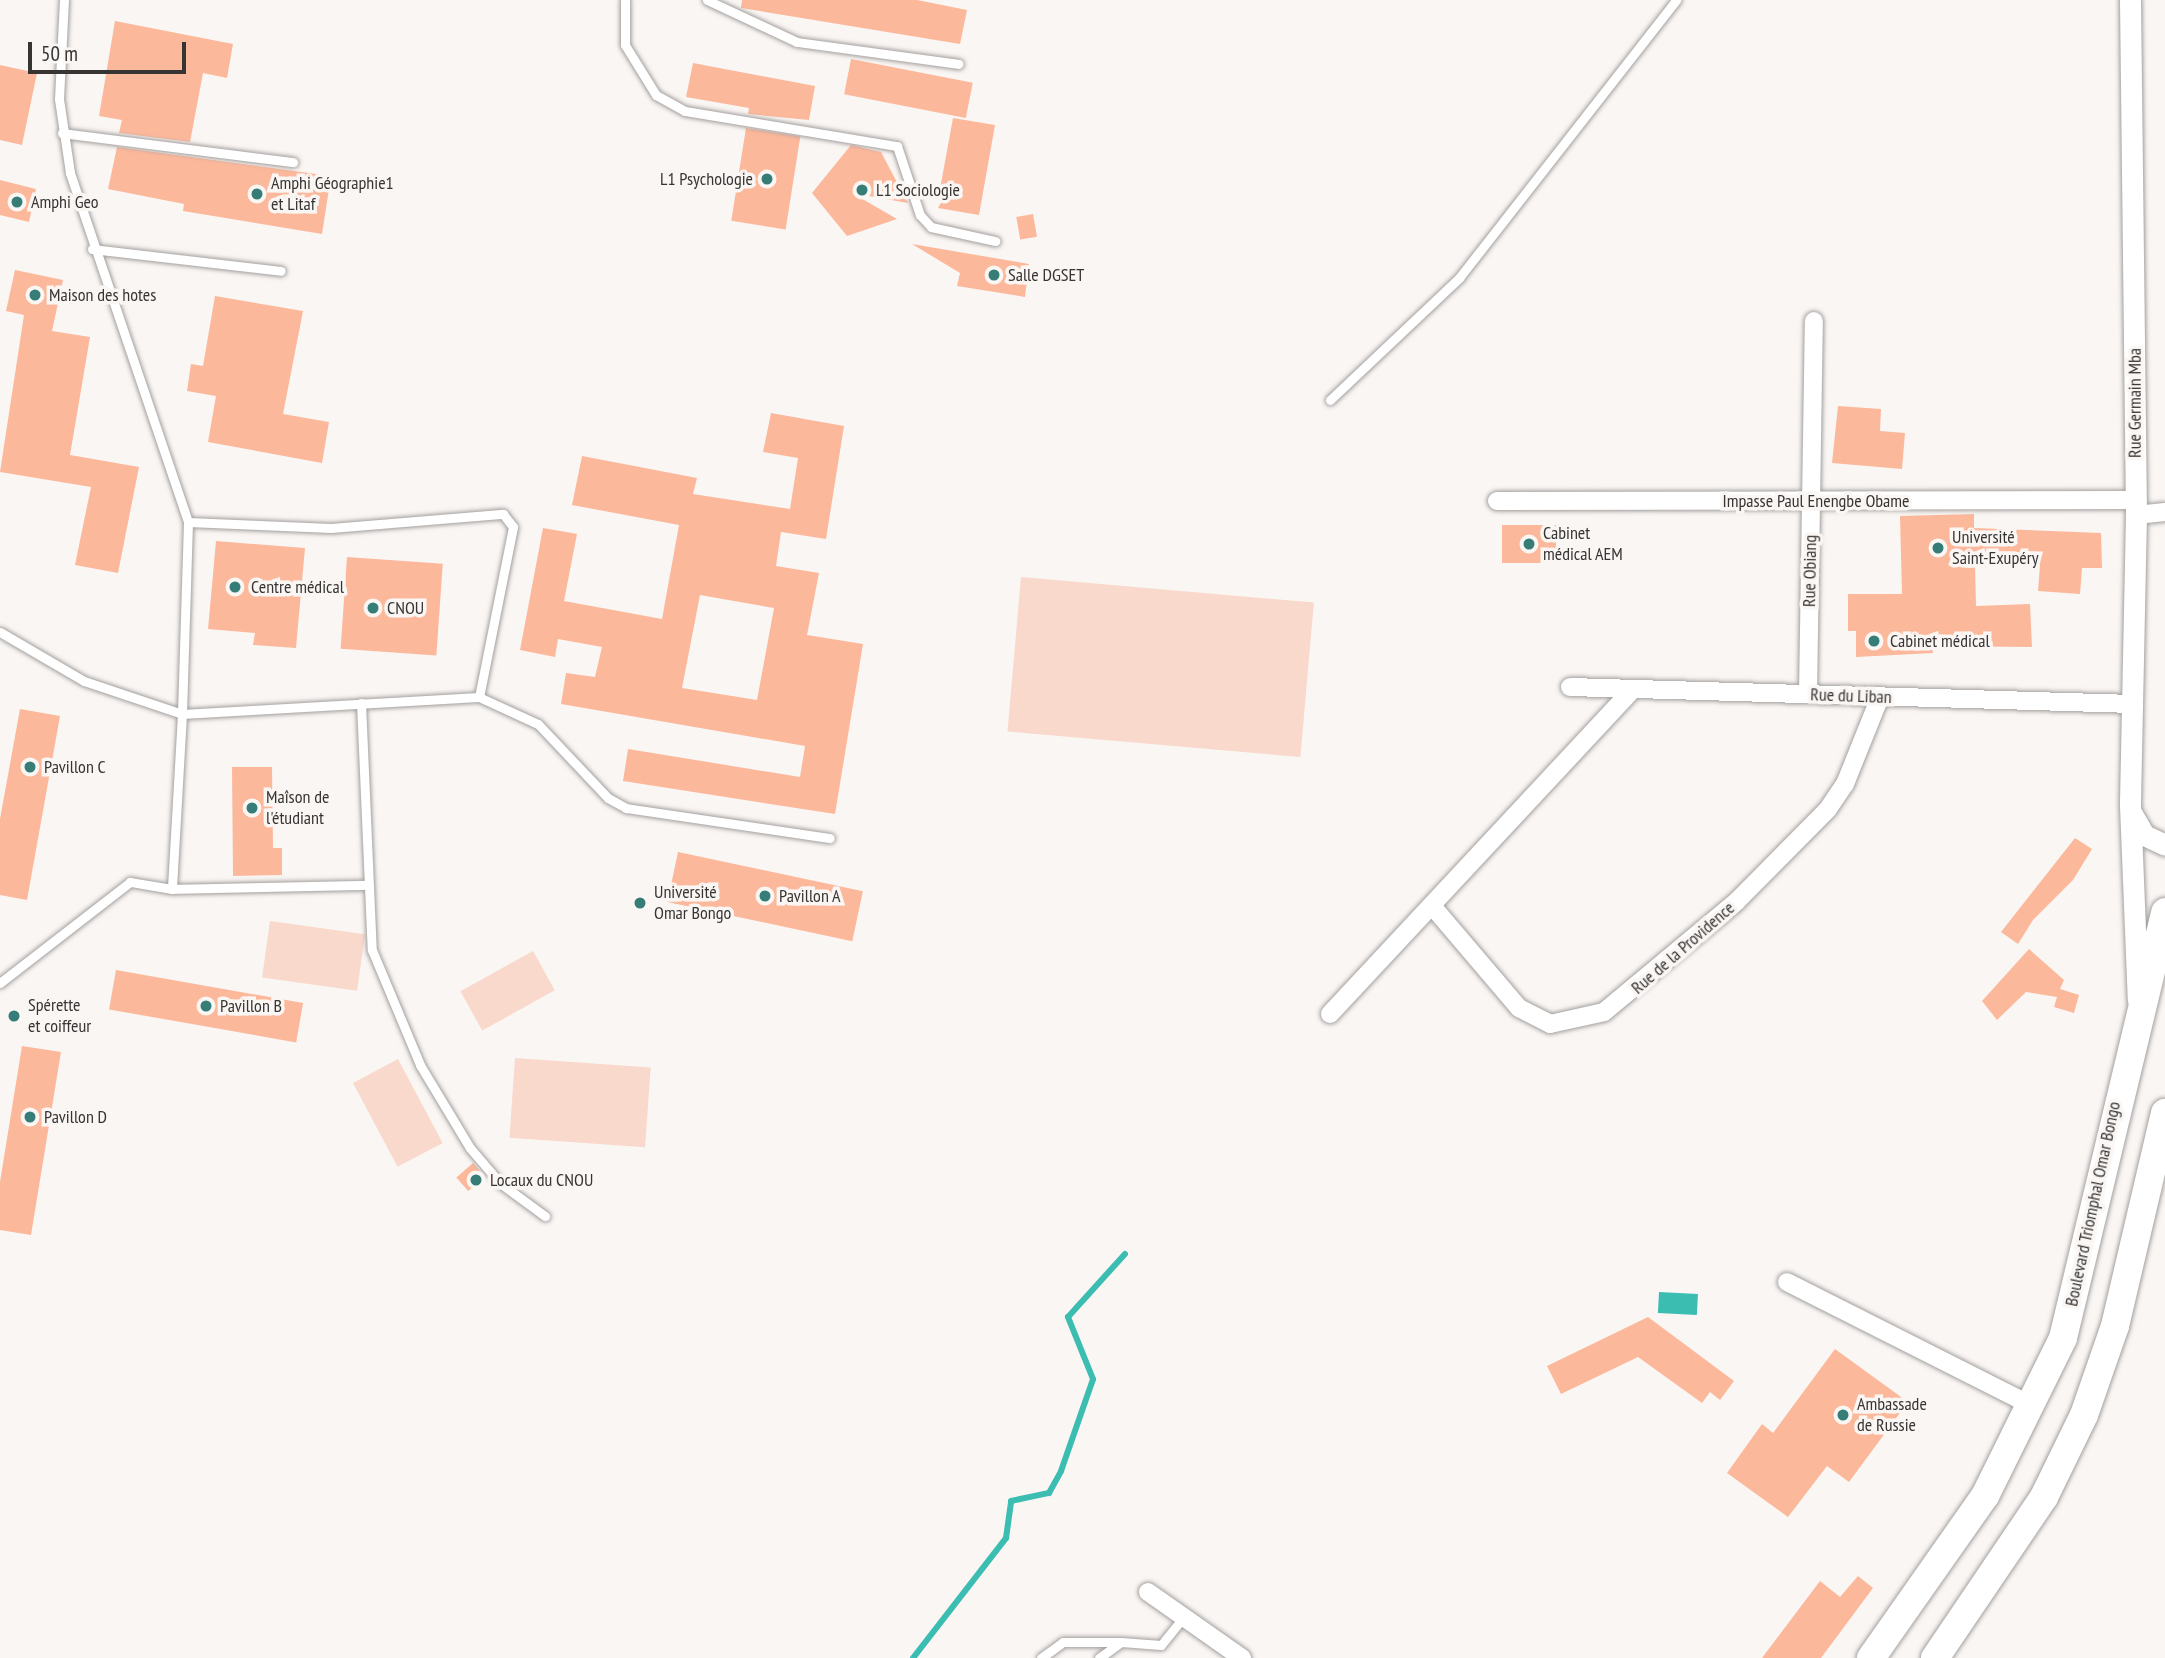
<!DOCTYPE html>
<html>
<head>
<meta charset="utf-8">
<style>
  body { margin:0 }
  #map { position:relative; width:2165px; height:1658px; overflow:hidden; background:#faf6f4; font-family:"PT Sans Narrow",sans-serif }
  div>[style] { position:absolute }
  .green>* { inset:0; background:#f9d9cb; transform-origin:0 0 }
  .water>* { inset:0; background:#3cbdb2; transform-origin:0 0 }
  .stream>* { height:6px; margin:-3px; padding:0 3px; transform-origin:3px; border-radius:3px; background:#3cbdb2 }
  .building>* { inset:0; background:#fcb89b; transform-origin:0 0 }
  .roads { filter:drop-shadow(0 0 2px #a3a09e) drop-shadow(0 0 2px #a3a09e) }
  .service>* { height:9px; margin:-4.5px; padding:0 4.5px; transform-origin:4.5px; border-radius:4.5px; background:#fff }
  .minor>* { height:18px; margin:-9px; padding:0 9px; transform-origin:9px; border-radius:9px; background:#fff }
  .tertiary>* { height:21px; margin:-10.5px; padding:0 10.5px; transform-origin:10.5px; border-radius:10.5px; background:#fff }
  .primary>* { height:28px; margin:-14px; padding:0 14px; transform-origin:14px; border-radius:14px; background:#fff }
  .dots>* { width:19px; height:19px; translate:-50% -50%; box-sizing:border-box; border:4px solid #faf6f4; border-radius:50% }
  span { translate:-50% -50%; white-space:nowrap; text-align:center; line-height:1.15; -webkit-text-stroke:7px #faf6f4; paint-order:stroke }
  .poi-label { font-size:18px; color:#363534 }
  .right { translate:-100% -50%; text-align:right }
  .left { translate:0 -50%; text-align:left }
  .street-label { font-size:18px; color:#363534 }
  .scale { position:absolute; left:28px; top:42px; width:158px; height:32px; box-sizing:border-box; border:4px solid #363534; border-top:0; padding-left:9px; font-size:21px; line-height:24px; white-space:nowrap; color:#363534; -webkit-text-stroke:5px #faf6f4; paint-order:stroke }
</style>
</head>
<body>
<div id="map">
  <div class="green">
    <i style="left:1021px;top:577px;width:294px;height:155px;rotate:5deg"></i>
    <i style="left:270px;top:921px;width:96px;height:57px;rotate:8deg"></i>
    <i style="left:533px;top:951px;width:45px;height:83px;rotate:61deg"></i>
    <i style="left:515px;top:1058px;width:136px;height:80px;rotate:4deg"></i>
    <i style="left:398px;top:1059px;width:95px;height:51px;rotate:62deg"></i>
  </div>
  <div class="water">
    <i style="left:1659px;top:1292px;width:39px;height:21px;rotate:3deg"></i>
  </div>
  <div class="stream">
    <i style="left:913px;top:1658px;width:152px;rotate:-52.2deg"></i>
    <i style="left:1006px;top:1538px;width:37px;rotate:-82deg"></i>
    <i style="left:1011px;top:1501px;width:39px;rotate:-12deg"></i>
    <i style="left:1049px;top:1493px;width:25px;rotate:-61deg"></i>
    <i style="left:1061px;top:1471px;width:97px;rotate:-70.8deg"></i>
    <i style="left:1093px;top:1379px;width:67px;rotate:-112deg"></i>
    <i style="left:1068px;top:1317px;width:85px;rotate:-47.9deg"></i>
  </div>
  <div class="building">
    <i style="clip-path:polygon(742px 0,917px 0,967px 10px,960px 44px,741px 8px)"></i>
    <i style="clip-path:polygon(115px 21px,233px 44px,227px 78px,203px 73px,190px 142px,119px 133px,122px 120px,99px 116px)"></i>
    <i style="left:851px;top:59px;width:124px;height:36px;rotate:11deg"></i>
    <i style="clip-path:polygon(693px 63px,815px 86px,809px 120px,748px 114px,749px 108px,686px 97px)"></i>
    <i style="clip-path:polygon(0 65px,37px 73px,22px 145px,0 140px)"></i>
    <i style="clip-path:polygon(953px 118px,995px 125px,979px 215px,938px 208px,954px 180px,940px 189px)"></i>
    <i style="left:746px;top:128px;width:55px;height:94px;rotate:9deg"></i>
    <i style="clip-path:polygon(851px 145px,881px 152px,908px 203px,852px 193px,897px 219px,847px 236px,812px 193px)"></i>
    <i style="clip-path:polygon(117px 147px,331px 176px,322px 234px,183px 211px,184px 204px,108px 189px)"></i>
    <i style="clip-path:polygon(0 180px,36px 189px,29px 222px,0 215px)"></i>
    <i style="left:1033px;top:214px;width:23px;height:17px;rotate:80deg"></i>
    <i style="clip-path:polygon(912px 244px,1029px 264px,1025px 297px,957px 286px,960px 273px)"></i>
    <i style="clip-path:polygon(15px 270px,63px 280px,52px 331px,90px 337px,70px 455px,139px 467px,118px 573px,75px 565px,91px 487px,0 472px,24px 315px,6px 311px)"></i>
    <i style="clip-path:polygon(215px 296px,303px 311px,283px 414px,329px 422px,322px 463px,208px 442px,216px 396px,187px 391px,191px 364px,203px 366px)"></i>
    <i style="clip-path:polygon(1838px 406px,1881px 409px,1880px 431px,1905px 433px,1902px 469px,1832px 463px)"></i>
    <i style="clip-path:polygon(evenodd,771px 413px,844px 426px,826px 539px,781px 532px,776px 566px,819px 573px,807px 635px,863px 644px,835px 814px,623px 781px,628px 749px,800px 777px,805px 746px,561px 704px,566px 673px,595px 677px,602px 647px,558px 639px,555px 657px,520px 650px,543px 528px,577px 534px,564px 601px,662px 619px,679px 525px,572px 505px,582px 456px,697px 478px,693px 494px,790px 509px,798px 458px,763px 452px,771px 413px,700px 595px,774px 608px,757px 700px,682px 688px,700px 595px)"></i>
    <i style="clip-path:polygon(1974px 514px,1974px 528px,2101px 533px,2102px 568px,2082px 568px,2080px 594px,2038px 591px,2040px 565px,1975px 567px,1976px 606px,2030px 604px,2032px 647px,1932px 646px,1933px 653px,1856px 657px,1856px 631px,1848px 631px,1848px 594px,1902px 594px,1900px 516px)"></i>
    <i style="left:1502px;top:525px;width:54px;height:38px"></i>
    <i style="clip-path:polygon(216px 541px,305px 548px,296px 648px,253px 645px,255px 633px,208px 629px)"></i>
    <i style="left:347px;top:557px;width:96px;height:92px;rotate:4deg"></i>
    <i style="clip-path:polygon(20px 709px,60px 716px,27px 900px,0 895px,0 819px)"></i>
    <i style="clip-path:polygon(232px 767px,272px 767px,273px 848px,282px 848px,282px 875px,233px 876px)"></i>
    <i style="clip-path:polygon(2075px 838px,2092px 849px,2073px 880px,2033px 920px,2018px 944px,2001px 932px)"></i>
    <i style="left:678px;top:852px;width:189px;height:51px;rotate:12deg"></i>
    <i style="clip-path:polygon(2029px 949px,2064px 980px,2060px 989px,2079px 995px,2074px 1013px,2054px 1007px,2057px 997px,2026px 992px,1997px 1020px,1982px 1001px)"></i>
    <i style="left:116px;top:970px;width:190px;height:40px;rotate:10deg"></i>
    <i style="clip-path:polygon(22px 1046px,61px 1052px,31px 1235px,0 1230px,0 1182px)"></i>
    <i style="left:473px;top:1163px;width:18px;height:22px;rotate:49deg"></i>
    <i style="clip-path:polygon(1648px 1317px,1734px 1381px,1720px 1400px,1710px 1392px,1702px 1403px,1638px 1357px,1561px 1394px,1547px 1366px)"></i>
    <i style="clip-path:polygon(1835px 1349px,1908px 1402px,1849px 1482px,1827px 1466px,1788px 1517px,1727px 1473px,1762px 1424px,1773px 1433px)"></i>
    <i style="clip-path:polygon(1858px 1576px,1873px 1588px,1821px 1658px,1762px 1658px,1820px 1581px,1840px 1597px)"></i>
  </div>
  <div class="roads">
    <div class="service">
      <i style="left:64px;top:0;width:99px;rotate:92.9deg"></i>
      <i style="left:59px;top:99px;width:75px;rotate:81.5deg"></i>
      <i style="left:70px;top:173px;width:368px;rotate:71.3deg"></i>
      <i style="left:188px;top:522px;width:192px;rotate:91.8deg"></i>
      <i style="left:182px;top:714px;width:297px;rotate:-3.3deg"></i>
      <i style="left:479px;top:697px;width:65px;rotate:24.6deg"></i>
      <i style="left:538px;top:724px;width:102px;rotate:46.6deg"></i>
      <i style="left:608px;top:798px;width:21px;rotate:29deg"></i>
      <i style="left:626px;top:808px;width:206px;rotate:8.4deg"></i>
      <i style="left:625px;top:0;width:45px;rotate:90deg"></i>
      <i style="left:625px;top:45px;width:59px;rotate:58.2deg"></i>
      <i style="left:656px;top:95px;width:33px;rotate:29deg"></i>
      <i style="left:685px;top:111px;width:215px;rotate:9.4deg"></i>
      <i style="left:897px;top:146px;width:73px;rotate:71.6deg"></i>
      <i style="left:920px;top:215px;width:16px;rotate:47deg"></i>
      <i style="left:931px;top:227px;width:66px;rotate:12.3deg"></i>
      <i style="left:707px;top:0;width:99px;rotate:25deg"></i>
      <i style="left:797px;top:42px;width:163px;rotate:7.7deg"></i>
      <i style="left:62px;top:133px;width:233px;rotate:7.2deg"></i>
      <i style="left:92px;top:249px;width:190px;rotate:6.6deg"></i>
      <i style="left:1330px;top:400px;width:178px;rotate:-43.4deg"></i>
      <i style="left:1459px;top:278px;width:353px;rotate:-52deg"></i>
      <i style="left:188px;top:522px;width:143px;rotate:2.4deg"></i>
      <i style="left:331px;top:528px;width:173px;rotate:-4.7deg"></i>
      <i style="left:503px;top:514px;width:16px;rotate:52deg"></i>
      <i style="left:513px;top:527px;width:173px;rotate:101.3deg"></i>
      <i style="left:0;top:632px;width:97px;rotate:30.3deg"></i>
      <i style="left:84px;top:681px;width:103px;rotate:18.6deg"></i>
      <i style="left:182px;top:714px;width:175px;rotate:93.3deg"></i>
      <i style="left:172px;top:889px;width:43px;rotate:-170.5deg"></i>
      <i style="left:130px;top:882px;width:165px;rotate:142.2deg"></i>
      <i style="left:361px;top:703px;width:247px;rotate:87.5deg"></i>
      <i style="left:372px;top:950px;width:125px;rotate:67.3deg"></i>
      <i style="left:420px;top:1065px;width:97px;rotate:58.9deg"></i>
      <i style="left:470px;top:1148px;width:46px;rotate:49.4deg"></i>
      <i style="left:500px;top:1183px;width:56px;rotate:36.3deg"></i>
      <i style="left:172px;top:889px;width:194px;rotate:-1.2deg"></i>
      <i style="left:1041px;top:1658px;width:27px;rotate:-36deg"></i>
      <i style="left:1063px;top:1642px;width:56px"></i>
      <i style="left:1099px;top:1658px;width:27px;rotate:-36deg"></i>
      <i style="left:1121px;top:1642px;width:40px;rotate:4.3deg"></i>
      <i style="left:1161px;top:1645px;width:36px;rotate:-51deg"></i>
    </div>
    <div class="minor">
      <i style="left:1497px;top:501px;width:638px;rotate:-0.09deg"></i>
      <i style="left:2136px;top:515px;width:29px;rotate:-6deg"></i>
      <i style="left:1570px;top:687px;width:562px;rotate:1.73deg"></i>
      <i style="left:1808px;top:694px;width:373px;rotate:-89.1deg"></i>
      <i style="left:1433px;top:907px;width:133px;rotate:49.6deg"></i>
      <i style="left:1519px;top:1008px;width:35px;rotate:27deg"></i>
      <i style="left:1550px;top:1024px;width:55px;rotate:-12.5deg"></i>
      <i style="left:1604px;top:1012px;width:173px;rotate:-39.8deg"></i>
      <i style="left:1737px;top:901px;width:129px;rotate:-45.3deg"></i>
      <i style="left:1828px;top:809px;width:30px;rotate:-56deg"></i>
      <i style="left:1845px;top:784px;width:94px;rotate:-68.1deg"></i>
      <i style="left:1330px;top:1014px;width:443px;rotate:-47deg"></i>
      <i style="left:1787px;top:1282px;width:275px;rotate:26.8deg"></i>
      <i style="left:1148px;top:1592px;width:115px;rotate:35.1deg"></i>
    </div>
    <div class="tertiary">
      <i style="left:2130px;top:0;width:515px;rotate:89.33deg"></i>
      <i style="left:2136px;top:515px;width:290px;rotate:91.2deg"></i>
      <i style="left:2130px;top:805px;width:195px;rotate:87.7deg"></i>
      <i style="left:2132px;top:814px;width:24px;rotate:60deg"></i>
      <i style="left:2144px;top:835px;width:23px;rotate:25deg"></i>
    </div>
    <div class="primary">
      <i style="left:1871px;top:1658px;width:198px;rotate:-54.9deg"></i>
      <i style="left:1985px;top:1496px;width:176px;rotate:-63.7deg"></i>
      <i style="left:2063px;top:1338px;width:438px;rotate:-76.5deg"></i>
      <i style="left:1935px;top:1658px;width:194px;rotate:-55.9deg"></i>
      <i style="left:2044px;top:1497px;width:91px;rotate:-64deg"></i>
      <i style="left:2084px;top:1415px;width:94px;rotate:-70.8deg"></i>
      <i style="left:2115px;top:1326px;width:219px;rotate:-76.8deg"></i>
    </div>
  </div>
  <div class="dots">
    <i style="left:767px;top:179px;background:#357d76"></i>
    <i style="left:862px;top:190px;background:#357d76"></i>
    <i style="left:257px;top:194px;background:#357d76"></i>
    <i style="left:17px;top:202px;background:#357d76"></i>
    <i style="left:994px;top:275px;background:#357d76"></i>
    <i style="left:35px;top:295px;background:#357d76"></i>
    <i style="left:1529px;top:544px;background:#357d76"></i>
    <i style="left:1938px;top:548px;background:#357d76"></i>
    <i style="left:235px;top:587px;background:#357d76"></i>
    <i style="left:373px;top:608px;background:#357d76"></i>
    <i style="left:1874px;top:641px;background:#357d76"></i>
    <i style="left:30px;top:767px;background:#357d76"></i>
    <i style="left:252px;top:808px;background:#357d76"></i>
    <i style="left:765px;top:896px;background:#357d76"></i>
    <i style="left:640px;top:903px;background:#357d76"></i>
    <i style="left:206px;top:1006px;background:#357d76"></i>
    <i style="left:14px;top:1016px;background:#357d76"></i>
    <i style="left:30px;top:1117px;background:#357d76"></i>
    <i style="left:476px;top:1180px;background:#357d76"></i>
    <i style="left:1843px;top:1415px;background:#357d76"></i>
  </div>
  <div class="poi-label">
    <span class="right" style="left:753px;top:179px">L1 Psychologie</span>
    <span class="left" style="left:271px;top:194px">Amphi Géographie1<br>et Litaf</span>
    <span class="left" style="left:876px;top:190px">L1 Sociologie</span>
    <span class="left" style="left:31px;top:202px">Amphi Geo</span>
    <span class="left" style="left:1008px;top:275px">Salle DGSET</span>
    <span class="left" style="left:49px;top:295px">Maison des hotes</span>
    <span class="left" style="left:1543px;top:544px">Cabinet<br>médical AEM</span>
    <span class="left" style="left:1952px;top:548px">Université<br>Saint-Exupéry</span>
    <span class="left" style="left:251px;top:587px">Centre médical</span>
    <span class="left" style="left:387px;top:608px">CNOU</span>
    <span class="left" style="left:1890px;top:641px">Cabinet médical</span>
    <span class="left" style="left:44px;top:767px">Pavillon C</span>
    <span class="left" style="left:266px;top:808px">Maîson de<br>l'étudiant</span>
    <span class="left" style="left:654px;top:903px">Université<br>Omar Bongo</span>
    <span class="left" style="left:779px;top:896px">Pavillon A</span>
    <span class="left" style="left:28px;top:1016px">Spérette<br>et coiffeur</span>
    <span class="left" style="left:220px;top:1006px">Pavillon B</span>
    <span class="left" style="left:44px;top:1117px">Pavillon D</span>
    <span class="left" style="left:490px;top:1180px">Locaux du CNOU</span>
    <span class="left" style="left:1857px;top:1415px">Ambassade<br>de Russie</span>
  </div>
  <div class="street-label">
    <span style="left:2135px;top:403px;rotate:-90deg">Rue Germain Mba</span>
    <span style="left:1816px;top:501px">Impasse Paul Enengbe Obame</span>
    <span style="left:1810px;top:571px;rotate:-89deg">Rue Obiang</span>
    <span style="left:1851px;top:696px;rotate:2deg">Rue du Liban</span>
    <span style="left:1683px;top:948px;rotate:-41deg">Rue de la Providence</span>
    <span style="left:2093px;top:1204px;rotate:-78deg">Boulevard Triomphal Omar Bongo</span>
  </div>
  <div class="scale">50 m</div>
</div>
</body>
</html>
